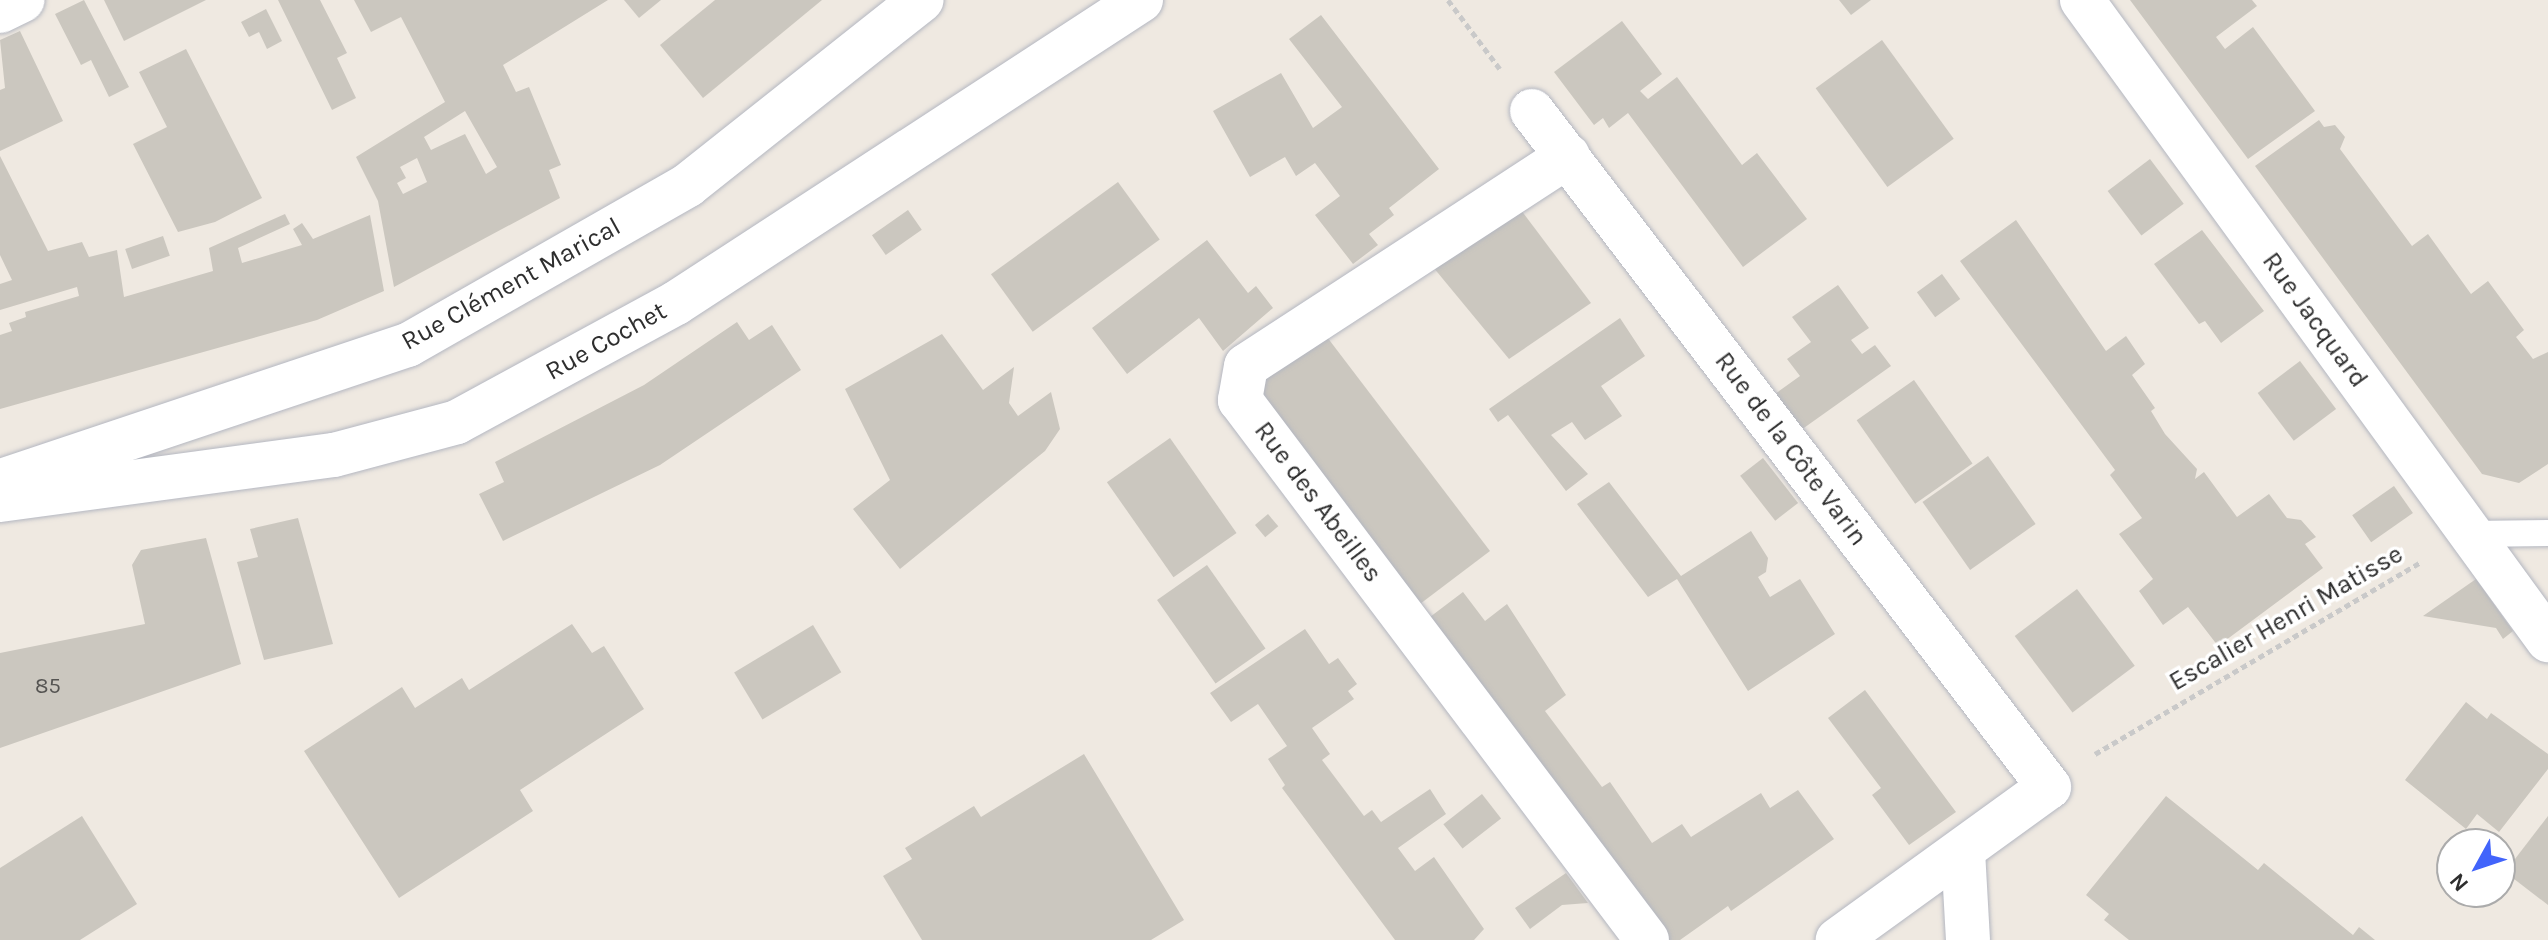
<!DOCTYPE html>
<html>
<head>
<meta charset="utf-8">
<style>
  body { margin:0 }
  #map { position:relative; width:2548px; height:940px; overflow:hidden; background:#efe9e1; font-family:Karla,sans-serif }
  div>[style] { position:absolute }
  .building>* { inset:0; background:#cbc7bf; transform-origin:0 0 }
  .path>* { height:5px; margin-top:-2.5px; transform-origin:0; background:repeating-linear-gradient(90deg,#c9c9c9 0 6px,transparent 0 10px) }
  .roads { filter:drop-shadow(0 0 2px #b4b7c1) drop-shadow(0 0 2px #b4b7c1) }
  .service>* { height:26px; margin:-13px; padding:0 13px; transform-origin:13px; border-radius:13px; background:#fff }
  .minor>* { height:44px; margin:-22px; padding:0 22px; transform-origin:22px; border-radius:22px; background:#fff }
  .tertiary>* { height:44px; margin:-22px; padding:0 22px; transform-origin:22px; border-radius:22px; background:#fff }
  span { translate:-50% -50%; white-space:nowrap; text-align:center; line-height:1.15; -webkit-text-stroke:7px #fff; paint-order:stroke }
  .number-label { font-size:22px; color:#555452 }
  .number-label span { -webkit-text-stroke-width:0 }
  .street-label { font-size:26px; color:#2e2e2e }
  .north { position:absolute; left:2436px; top:828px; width:80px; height:80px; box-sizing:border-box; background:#fff; border:2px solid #ababab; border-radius:50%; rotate:230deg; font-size:22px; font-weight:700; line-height:32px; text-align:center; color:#2e2e2e }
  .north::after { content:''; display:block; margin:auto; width:28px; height:36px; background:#4264fb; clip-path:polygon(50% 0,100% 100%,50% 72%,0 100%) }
</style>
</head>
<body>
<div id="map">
  <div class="building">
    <i style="clip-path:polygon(84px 0,129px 87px,109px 97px,91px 60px,81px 65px,55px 14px)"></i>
    <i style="clip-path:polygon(104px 0,206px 0,124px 41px)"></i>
    <i style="clip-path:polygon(278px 0,320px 0,347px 53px,337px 58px,356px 98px,332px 110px)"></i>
    <i style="clip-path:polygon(evenodd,354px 0,608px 0,503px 65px,516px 92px,529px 87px,561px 165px,549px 170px,560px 198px,394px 287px,378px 201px,356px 157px,445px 102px,401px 17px,371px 32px,354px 0,465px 111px,497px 167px,486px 174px,465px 134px,431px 150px,424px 137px,465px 111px,354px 0,417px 158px,427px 182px,403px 194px,397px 183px,406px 178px,400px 167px,417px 158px)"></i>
    <i style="clip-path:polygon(624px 0,661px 0,639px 18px)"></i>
    <i style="clip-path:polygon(715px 0,822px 0,703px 98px,660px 45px)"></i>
    <i style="clip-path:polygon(1839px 0,1871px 0,1851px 15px)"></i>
    <i style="clip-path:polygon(2130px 0,2252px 0,2257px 6px,2216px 37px,2225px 49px,2253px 27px,2315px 111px,2248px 159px)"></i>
    <i style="clip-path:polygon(266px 9px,282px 41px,267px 49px,259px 32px,249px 37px,241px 22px)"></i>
    <i style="clip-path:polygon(1321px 15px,1439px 169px,1389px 208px,1394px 215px,1369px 234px,1378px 245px,1353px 264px,1315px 215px,1340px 196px,1315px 163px,1296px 176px,1285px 157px,1250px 177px,1213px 111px,1281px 73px,1313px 128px,1342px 107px,1289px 39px)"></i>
    <i style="clip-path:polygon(1622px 21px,1662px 74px,1640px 91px,1648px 99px,1677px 77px,1742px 165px,1757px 153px,1807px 219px,1743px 267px,1628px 113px,1609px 128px,1603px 118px,1594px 125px,1554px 72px)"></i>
    <i style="clip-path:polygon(20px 31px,63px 121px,0 151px,0 90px,5px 88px,0 40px)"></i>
    <i style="left:1882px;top:40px;width:122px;height:82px;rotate:54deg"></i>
    <i style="clip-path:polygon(186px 49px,262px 198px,215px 222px,178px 232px,133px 144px,167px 127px,139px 72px)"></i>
    <i style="clip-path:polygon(2319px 120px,2324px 127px,2335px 125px,2345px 137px,2340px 149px,2412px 246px,2428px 234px,2471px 294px,2488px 281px,2524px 330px,2516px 337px,2533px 359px,2548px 352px,2548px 464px,2519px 483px,2482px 474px,2255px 166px)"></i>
    <i style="clip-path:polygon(0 156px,48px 251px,82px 242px,89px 257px,117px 250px,124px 297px,213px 271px,209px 248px,285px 214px,290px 224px,238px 248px,242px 263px,302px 245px,293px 229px,302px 223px,313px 239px,370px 215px,384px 291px,317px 320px,0 409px,0 335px,12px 331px,9px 323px,26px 317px,25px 312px,79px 296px,77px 287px,0 310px,0 284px,12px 280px,0 255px)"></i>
    <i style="left:2150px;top:159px;width:56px;height:53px;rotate:53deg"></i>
    <i style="left:1118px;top:182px;width:71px;height:157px;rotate:54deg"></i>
    <i style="left:908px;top:210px;width:24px;height:44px;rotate:55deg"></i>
    <i style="clip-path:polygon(1521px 210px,1591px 303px,1509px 359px,1433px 267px)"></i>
    <i style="clip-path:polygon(2016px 220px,2106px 351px,2126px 336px,2145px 364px,2132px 375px,2155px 408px,2151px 411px,2165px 434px,2197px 469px,2195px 479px,2204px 472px,2237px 517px,2269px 494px,2287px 518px,2301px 520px,2316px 537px,2305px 544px,2323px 568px,2218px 646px,2188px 607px,2163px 625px,2139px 591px,2153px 579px,2119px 534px,2142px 518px,2110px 475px,2115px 470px,1960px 261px)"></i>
    <i style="clip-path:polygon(2202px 230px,2264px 311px,2221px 343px,2205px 321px,2199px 324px,2154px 264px)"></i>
    <i style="left:163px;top:236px;width:21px;height:40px;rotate:71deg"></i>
    <i style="clip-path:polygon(1207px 240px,1248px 293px,1256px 286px,1273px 308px,1223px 351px,1199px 318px,1127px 374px,1092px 328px)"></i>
    <i style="left:1942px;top:274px;width:31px;height:31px;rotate:54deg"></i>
    <i style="clip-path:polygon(1838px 285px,1869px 328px,1851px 340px,1862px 354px,1875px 345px,1891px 366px,1801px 430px,1775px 394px,1800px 376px,1787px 359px,1811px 342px,1792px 317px)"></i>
    <i style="clip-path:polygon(1620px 318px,1645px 356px,1601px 386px,1622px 416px,1585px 440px,1572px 422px,1551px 435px,1588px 474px,1566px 491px,1508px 415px,1498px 422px,1489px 409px)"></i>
    <i style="clip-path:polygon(737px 322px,749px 340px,772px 325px,801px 370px,660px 465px,503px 541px,479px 494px,504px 482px,495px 462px,644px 385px)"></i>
    <i style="clip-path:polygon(942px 334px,983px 390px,1014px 367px,1009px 403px,1018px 416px,1051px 392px,1060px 429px,1045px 451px,900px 569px,853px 509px,890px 480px,845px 389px)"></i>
    <i style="clip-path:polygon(1327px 337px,1490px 551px,1416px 607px,1257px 396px,1263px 378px)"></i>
    <i style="left:2300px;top:361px;width:60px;height:53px;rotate:53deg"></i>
    <i style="left:1914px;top:380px;width:102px;height:70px;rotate:55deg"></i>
    <i style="left:1170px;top:438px;width:116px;height:77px;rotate:55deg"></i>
    <i style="left:1988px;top:456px;width:83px;height:80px;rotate:55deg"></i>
    <i style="left:1763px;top:458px;width:57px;height:29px;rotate:52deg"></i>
    <i style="clip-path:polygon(1609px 482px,1681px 576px,1751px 531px,1768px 558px,1766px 572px,1758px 577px,1770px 597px,1800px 579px,1835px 634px,1748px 691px,1677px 579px,1648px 597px,1577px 504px)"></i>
    <i style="left:2394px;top:486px;width:33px;height:51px;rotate:55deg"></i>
    <i style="left:1268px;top:514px;width:16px;height:17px;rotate:50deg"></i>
    <i style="clip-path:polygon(298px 518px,333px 644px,264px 660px,237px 562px,258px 557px,250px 529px)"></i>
    <i style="clip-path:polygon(206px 538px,241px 664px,0 748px,0 653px,145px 624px,132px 565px,141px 550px)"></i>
    <i style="left:1207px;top:565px;width:102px;height:61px;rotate:55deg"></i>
    <i style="clip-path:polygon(2476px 579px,2513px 631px,2503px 639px,2496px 628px,2423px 616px)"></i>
    <i style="left:2077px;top:589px;width:96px;height:78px;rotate:53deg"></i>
    <i style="clip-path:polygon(1463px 592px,1485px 621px,1507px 604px,1566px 695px,1545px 711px,1602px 787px,1610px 782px,1652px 843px,1682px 824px,1691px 837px,1761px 793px,1770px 808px,1798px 790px,1834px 839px,1731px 911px,1728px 906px,1680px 940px,1667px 940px,1426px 620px)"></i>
    <i style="clip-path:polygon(572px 624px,592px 653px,604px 646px,644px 709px,520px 790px,533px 811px,399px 898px,304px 751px,402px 687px,415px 708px,462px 678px,469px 690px)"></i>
    <i style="left:813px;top:625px;width:55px;height:92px;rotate:59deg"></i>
    <i style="clip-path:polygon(1305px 629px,1329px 664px,1338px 658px,1357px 684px,1348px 691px,1354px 699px,1312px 728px,1330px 754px,1322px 760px,1364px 816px,1372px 810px,1381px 822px,1430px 789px,1446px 814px,1398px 848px,1415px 871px,1434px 857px,1484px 929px,1474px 940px,1395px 940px,1282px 788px,1285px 785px,1268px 759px,1287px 746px,1258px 704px,1231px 722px,1210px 693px)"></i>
    <i style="clip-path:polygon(1865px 690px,1956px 812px,1909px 845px,1872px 795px,1881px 788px,1828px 718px)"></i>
    <i style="clip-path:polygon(2466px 702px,2487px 719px,2491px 713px,2548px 754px,2548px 769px,2499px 832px,2477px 814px,2466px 829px,2405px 780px)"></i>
    <i style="clip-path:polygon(1084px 754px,1184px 920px,1151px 940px,922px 940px,883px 876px,912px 859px,905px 848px,974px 806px,981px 817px)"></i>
    <i style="left:1482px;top:794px;width:31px;height:49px;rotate:52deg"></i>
    <i style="clip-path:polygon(2166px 796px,2258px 870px,2264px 863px,2353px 935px,2359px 927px,2375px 940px,2129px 940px,2104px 920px,2109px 914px,2086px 895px)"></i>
    <i style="clip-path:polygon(82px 816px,137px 904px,80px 940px,0 940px,0 868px)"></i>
    <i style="clip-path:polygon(2548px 816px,2548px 905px,2505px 872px)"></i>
    <i style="clip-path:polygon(1566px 873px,1588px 903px,1562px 905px,1530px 929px,1515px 908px)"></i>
  </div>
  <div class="path">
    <i style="left:1448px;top:0;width:86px;rotate:53deg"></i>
    <i style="left:2095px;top:754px;width:378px;rotate:-30.5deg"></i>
  </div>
  <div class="roads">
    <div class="service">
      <i style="left:2470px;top:534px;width:78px;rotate:-0.7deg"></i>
    </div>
    <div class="minor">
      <i style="left:2082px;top:0;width:792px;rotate:53.94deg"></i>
      <i style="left:0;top:11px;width:25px;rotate:-26deg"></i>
      <i style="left:1532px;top:111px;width:851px;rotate:52.59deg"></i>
      <i style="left:2049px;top:787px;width:261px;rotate:144.1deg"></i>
      <i style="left:1568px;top:156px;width:384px;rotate:146.9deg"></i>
      <i style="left:1246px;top:366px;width:35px;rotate:100deg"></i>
      <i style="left:1240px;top:400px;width:676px;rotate:52.99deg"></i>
      <i style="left:1963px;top:851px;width:89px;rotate:86.8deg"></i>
    </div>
    <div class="tertiary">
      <i style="left:1px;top:481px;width:429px;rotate:-18.5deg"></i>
      <i style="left:408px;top:345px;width:322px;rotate:-29.7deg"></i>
      <i style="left:688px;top:185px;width:298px;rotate:-38.4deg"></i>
      <i style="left:0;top:500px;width:337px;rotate:-7.7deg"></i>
      <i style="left:334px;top:455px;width:127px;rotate:-15deg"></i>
      <i style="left:457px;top:422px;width:249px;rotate:-28.5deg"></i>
      <i style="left:676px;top:303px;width:555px;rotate:-33.09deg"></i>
    </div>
  </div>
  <div class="number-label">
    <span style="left:48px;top:687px">85</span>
  </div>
  <div class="street-label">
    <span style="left:511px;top:284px;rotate:-29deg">Rue Clément Marical</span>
    <span style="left:2315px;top:320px;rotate:54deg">Rue Jacquard</span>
    <span style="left:606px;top:341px;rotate:-29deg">Rue Cochet</span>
    <span style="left:1791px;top:449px;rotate:53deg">Rue de la Côte Varin</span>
    <span style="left:1318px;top:502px;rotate:53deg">Rue des Abeilles</span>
    <span style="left:2286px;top:618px;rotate:-30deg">Escalier Henri Matisse</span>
  </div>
  <div class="north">N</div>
</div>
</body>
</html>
